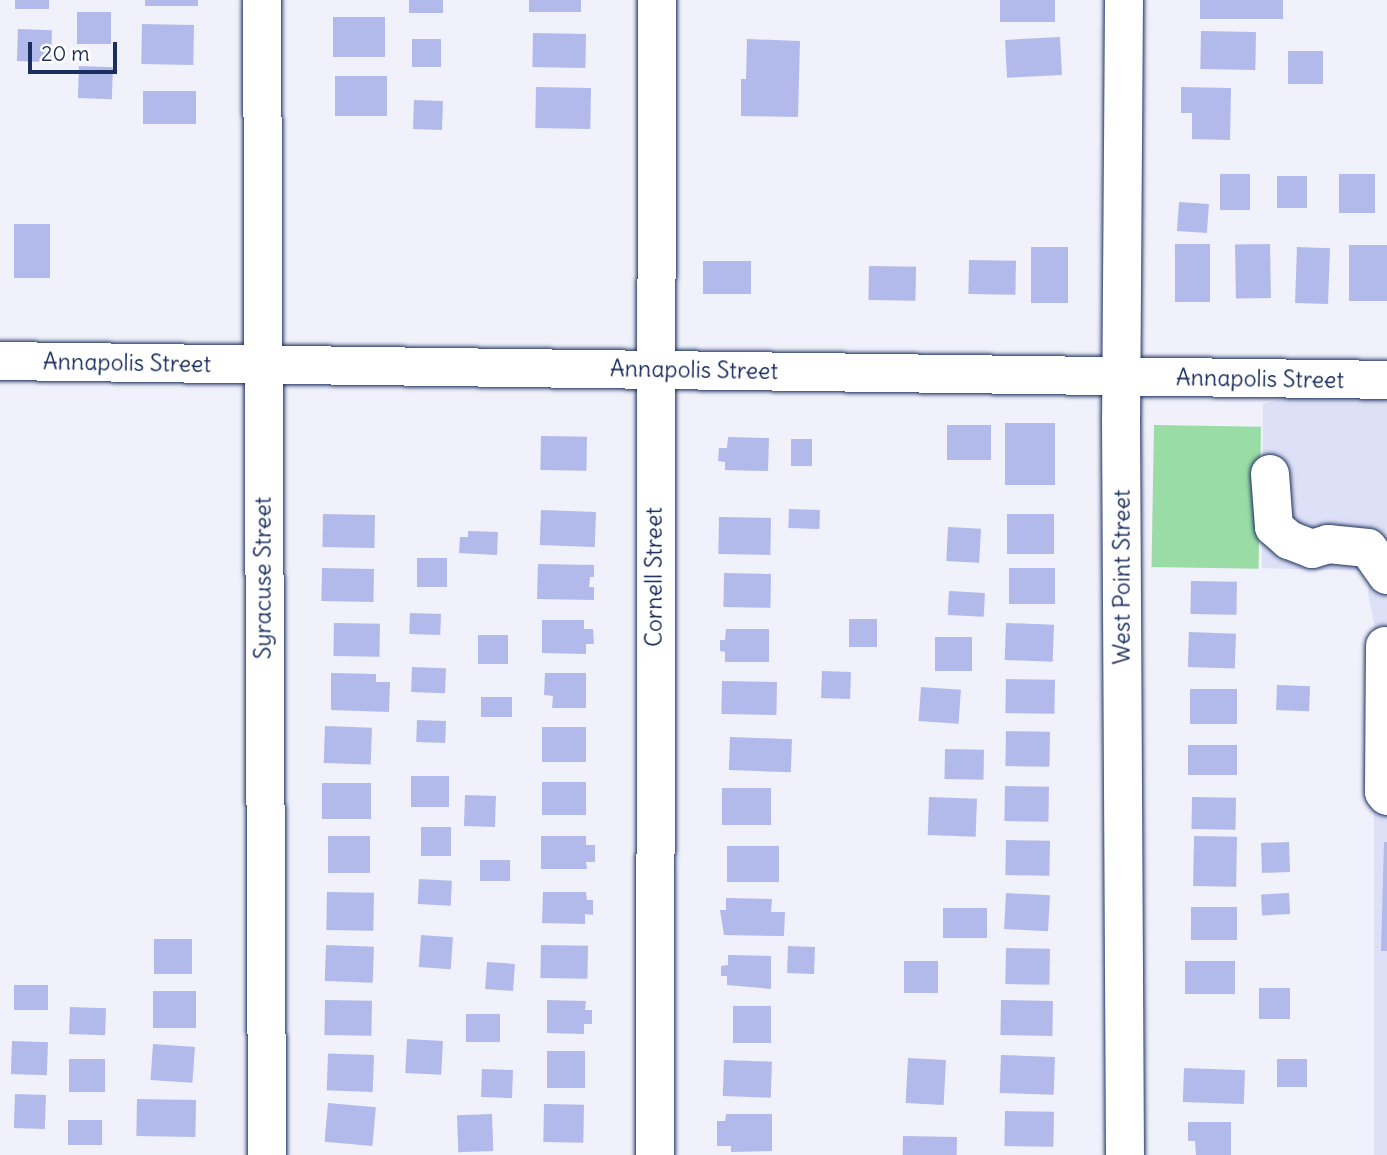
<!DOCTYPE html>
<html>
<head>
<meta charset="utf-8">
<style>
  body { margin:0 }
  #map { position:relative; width:1387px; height:1155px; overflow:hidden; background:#f0f1fb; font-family:Delius,sans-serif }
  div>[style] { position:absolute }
  .built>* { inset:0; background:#dde0f6 }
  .green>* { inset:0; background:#9adca6; transform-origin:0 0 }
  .building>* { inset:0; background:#b2baeb; transform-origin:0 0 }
  .roads { filter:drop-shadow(0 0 2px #1b2f5e) drop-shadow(0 0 2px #1b2f5e) }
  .minor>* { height:38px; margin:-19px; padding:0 19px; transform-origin:19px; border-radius:19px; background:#fff }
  span { translate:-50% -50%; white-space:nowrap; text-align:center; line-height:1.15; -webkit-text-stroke:5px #fff; paint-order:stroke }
  .street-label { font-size:23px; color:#1b2f5e }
  .scale { position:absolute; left:28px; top:42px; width:89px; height:32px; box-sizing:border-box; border:4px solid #1b2f5e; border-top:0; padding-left:9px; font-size:21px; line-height:24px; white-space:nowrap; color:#1b2f5e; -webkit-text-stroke:5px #fff; paint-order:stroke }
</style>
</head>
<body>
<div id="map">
  <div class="built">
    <i style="clip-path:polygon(1387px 368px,1387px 1155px,1374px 1155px,1374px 623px,1368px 593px,1370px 571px,1262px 568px,1263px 404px)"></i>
  </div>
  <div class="green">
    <i style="left:1154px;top:425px;width:107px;height:142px;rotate:1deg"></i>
  </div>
  <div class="building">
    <i style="left:15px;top:0;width:34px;height:9px"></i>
    <i style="left:145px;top:0;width:53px;height:6px"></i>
    <i style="left:409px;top:0;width:34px;height:13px"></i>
    <i style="left:529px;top:0;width:52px;height:12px"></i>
    <i style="left:1000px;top:0;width:55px;height:22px"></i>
    <i style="left:1200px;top:0;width:83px;height:19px"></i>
    <i style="left:77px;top:12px;width:34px;height:32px"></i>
    <i style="left:333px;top:17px;width:52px;height:40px"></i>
    <i style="left:142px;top:24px;width:52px;height:40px;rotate:1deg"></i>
    <i style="left:18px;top:29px;width:34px;height:32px;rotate:2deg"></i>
    <i style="left:1201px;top:31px;width:55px;height:38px;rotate:1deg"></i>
    <i style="left:533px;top:33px;width:53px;height:34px;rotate:1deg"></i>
    <i style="left:1060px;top:37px;width:38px;height:55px;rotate:87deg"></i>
    <i style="left:412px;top:39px;width:29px;height:28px"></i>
    <i style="clip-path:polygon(747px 39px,800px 41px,798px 117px,741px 116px,741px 79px,746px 79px)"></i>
    <i style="left:1288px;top:51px;width:35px;height:33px"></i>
    <i style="left:79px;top:66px;width:34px;height:32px;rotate:2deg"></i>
    <i style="left:335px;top:76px;width:52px;height:40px"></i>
    <i style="left:536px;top:87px;width:55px;height:41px;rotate:1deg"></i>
    <i style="clip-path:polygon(1181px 87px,1231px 88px,1230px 140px,1192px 139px,1192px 113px,1181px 113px)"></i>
    <i style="left:143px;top:91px;width:53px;height:33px"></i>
    <i style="left:414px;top:100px;width:29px;height:29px;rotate:2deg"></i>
    <i style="left:1220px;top:174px;width:30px;height:36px"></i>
    <i style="left:1339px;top:174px;width:36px;height:39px"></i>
    <i style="left:1277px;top:176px;width:30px;height:32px"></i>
    <i style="left:1179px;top:202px;width:30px;height:29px;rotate:4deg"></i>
    <i style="left:14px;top:224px;width:36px;height:54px"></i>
    <i style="left:1175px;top:244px;width:35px;height:58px"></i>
    <i style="left:1270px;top:244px;width:54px;height:35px;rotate:89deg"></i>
    <i style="left:1387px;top:245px;width:56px;height:38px;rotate:90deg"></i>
    <i style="left:1031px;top:247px;width:37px;height:56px"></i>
    <i style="left:1297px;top:247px;width:33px;height:56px;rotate:2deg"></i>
    <i style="left:969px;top:260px;width:47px;height:34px;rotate:1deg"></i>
    <i style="left:703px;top:261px;width:48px;height:33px"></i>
    <i style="left:869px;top:266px;width:47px;height:34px;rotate:1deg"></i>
    <i style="left:1005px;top:423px;width:50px;height:62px"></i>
    <i style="left:947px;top:425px;width:44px;height:35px"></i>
    <i style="left:541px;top:436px;width:46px;height:34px;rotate:1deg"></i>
    <i style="clip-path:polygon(728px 437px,769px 438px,768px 471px,725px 470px,725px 462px,718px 461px,719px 448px,727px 448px)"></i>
    <i style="left:791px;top:439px;width:21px;height:27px"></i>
    <i style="left:789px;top:509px;width:31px;height:19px;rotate:2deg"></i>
    <i style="left:541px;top:510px;width:55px;height:35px;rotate:2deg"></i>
    <i style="left:323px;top:514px;width:52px;height:33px;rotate:1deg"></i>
    <i style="left:1007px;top:514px;width:47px;height:40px"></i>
    <i style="left:719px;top:517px;width:52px;height:37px;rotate:1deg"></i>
    <i style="left:948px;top:527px;width:33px;height:34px;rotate:3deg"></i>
    <i style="clip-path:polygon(468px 531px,498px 532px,497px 555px,459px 553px,460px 537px,468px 537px)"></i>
    <i style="left:417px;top:558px;width:30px;height:29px"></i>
    <i style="clip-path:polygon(538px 564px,594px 565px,594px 577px,590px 577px,589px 587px,594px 587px,594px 600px,537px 599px)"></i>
    <i style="left:322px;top:568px;width:52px;height:33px;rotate:1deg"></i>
    <i style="left:1009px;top:568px;width:46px;height:36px"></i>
    <i style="left:724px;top:573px;width:47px;height:34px;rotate:1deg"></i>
    <i style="left:1191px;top:581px;width:46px;height:33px;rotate:1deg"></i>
    <i style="left:949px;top:591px;width:36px;height:24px;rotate:3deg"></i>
    <i style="left:410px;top:613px;width:31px;height:21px;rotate:2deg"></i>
    <i style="left:849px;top:619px;width:28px;height:28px"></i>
    <i style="clip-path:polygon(542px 620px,584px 620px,584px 629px,593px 629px,594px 644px,586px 644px,586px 654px,542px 653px)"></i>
    <i style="left:334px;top:623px;width:46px;height:33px;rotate:1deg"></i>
    <i style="left:1006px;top:623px;width:48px;height:37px;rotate:2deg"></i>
    <i style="clip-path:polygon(726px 629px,769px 629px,769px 662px,725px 662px,725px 652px,720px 651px,720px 640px,725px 640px)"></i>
    <i style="left:1189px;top:632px;width:47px;height:35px;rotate:2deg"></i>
    <i style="left:478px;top:635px;width:30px;height:29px"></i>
    <i style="left:935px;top:637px;width:37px;height:34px"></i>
    <i style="left:412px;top:667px;width:34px;height:25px;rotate:2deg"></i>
    <i style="left:822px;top:671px;width:29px;height:27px;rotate:2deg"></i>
    <i style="clip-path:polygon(331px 673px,376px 674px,376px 682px,390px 682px,389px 712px,331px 710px)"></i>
    <i style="clip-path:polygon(545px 673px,586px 673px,586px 708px,552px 708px,553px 696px,544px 695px)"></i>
    <i style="left:1006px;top:679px;width:49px;height:34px;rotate:1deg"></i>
    <i style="left:722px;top:681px;width:55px;height:33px;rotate:1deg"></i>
    <i style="left:1277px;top:685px;width:33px;height:25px;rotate:2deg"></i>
    <i style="left:921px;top:687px;width:40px;height:34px;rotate:4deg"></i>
    <i style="left:1190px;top:689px;width:47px;height:35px"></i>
    <i style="left:481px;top:697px;width:31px;height:20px"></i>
    <i style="left:417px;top:720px;width:29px;height:22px;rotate:2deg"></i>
    <i style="left:325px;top:726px;width:47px;height:37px;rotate:2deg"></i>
    <i style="left:542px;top:727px;width:44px;height:35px"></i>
    <i style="left:1006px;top:731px;width:44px;height:35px;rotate:1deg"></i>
    <i style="left:730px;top:737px;width:62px;height:33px;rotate:2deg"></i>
    <i style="left:1188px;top:745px;width:49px;height:30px"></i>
    <i style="left:945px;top:749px;width:39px;height:30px;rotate:1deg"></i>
    <i style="left:411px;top:776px;width:38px;height:31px"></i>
    <i style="left:542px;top:782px;width:44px;height:33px"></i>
    <i style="left:322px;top:783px;width:49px;height:36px"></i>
    <i style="left:1005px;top:786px;width:44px;height:35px;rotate:1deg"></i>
    <i style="left:722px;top:788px;width:49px;height:37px"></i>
    <i style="left:465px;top:795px;width:31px;height:31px;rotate:2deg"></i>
    <i style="left:929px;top:797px;width:48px;height:38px;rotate:2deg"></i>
    <i style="left:1192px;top:797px;width:44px;height:32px;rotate:1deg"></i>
    <i style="left:421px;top:827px;width:30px;height:29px"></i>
    <i style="left:328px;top:836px;width:42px;height:37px"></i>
    <i style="clip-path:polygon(541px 836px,586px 836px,586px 845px,595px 845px,595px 862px,586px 862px,587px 869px,541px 869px)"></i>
    <i style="left:1194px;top:836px;width:43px;height:50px;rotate:1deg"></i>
    <i style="left:1006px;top:840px;width:44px;height:35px;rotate:1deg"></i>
    <i style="left:1289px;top:842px;width:30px;height:28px;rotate:88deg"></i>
    <i style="clip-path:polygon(1384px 842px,1387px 842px,1387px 951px,1381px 951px)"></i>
    <i style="left:727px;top:846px;width:52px;height:36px"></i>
    <i style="left:480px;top:860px;width:30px;height:21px"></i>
    <i style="left:419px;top:879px;width:33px;height:25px;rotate:3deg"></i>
    <i style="left:327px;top:892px;width:47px;height:38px;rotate:1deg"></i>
    <i style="clip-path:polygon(543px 892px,586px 892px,587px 900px,593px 900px,593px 915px,585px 914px,585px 924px,542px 923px)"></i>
    <i style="left:1006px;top:893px;width:44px;height:36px;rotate:3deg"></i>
    <i style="left:1289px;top:893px;width:21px;height:28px;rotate:87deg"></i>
    <i style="clip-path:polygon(726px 898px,772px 899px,771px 912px,785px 912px,784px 936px,724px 935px,720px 910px,726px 910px)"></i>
    <i style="left:1191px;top:907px;width:46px;height:33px"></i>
    <i style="left:943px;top:908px;width:44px;height:30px"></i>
    <i style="left:421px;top:935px;width:32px;height:32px;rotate:4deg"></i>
    <i style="left:154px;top:939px;width:38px;height:35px"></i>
    <i style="left:326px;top:945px;width:48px;height:36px;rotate:2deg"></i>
    <i style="left:541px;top:945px;width:47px;height:33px;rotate:1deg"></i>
    <i style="left:788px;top:946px;width:27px;height:27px;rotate:2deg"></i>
    <i style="left:1006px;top:948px;width:44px;height:36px;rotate:1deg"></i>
    <i style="clip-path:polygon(728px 955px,771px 956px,771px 989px,727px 985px,727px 976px,721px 976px,721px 966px,728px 965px)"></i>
    <i style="left:904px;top:961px;width:34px;height:32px"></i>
    <i style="left:1185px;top:961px;width:50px;height:33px"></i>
    <i style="left:487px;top:962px;width:28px;height:27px;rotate:4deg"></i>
    <i style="left:14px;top:985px;width:34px;height:25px"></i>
    <i style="left:1259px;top:988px;width:31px;height:31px"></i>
    <i style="left:153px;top:991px;width:43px;height:37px"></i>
    <i style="left:325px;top:1000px;width:47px;height:35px;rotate:1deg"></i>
    <i style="clip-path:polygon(547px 1000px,586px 1001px,585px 1010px,592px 1010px,592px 1024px,584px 1024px,584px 1034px,547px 1033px)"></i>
    <i style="left:1001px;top:1000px;width:52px;height:35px;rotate:1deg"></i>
    <i style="left:733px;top:1006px;width:38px;height:37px"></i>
    <i style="left:70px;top:1007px;width:36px;height:27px;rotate:2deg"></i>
    <i style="left:466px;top:1014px;width:34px;height:28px"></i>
    <i style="left:407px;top:1039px;width:36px;height:34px;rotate:3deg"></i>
    <i style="left:12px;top:1041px;width:36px;height:33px;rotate:2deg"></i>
    <i style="left:153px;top:1044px;width:42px;height:36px;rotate:4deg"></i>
    <i style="left:585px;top:1051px;width:37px;height:38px;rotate:90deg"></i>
    <i style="left:374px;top:1055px;width:37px;height:46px;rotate:92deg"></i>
    <i style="left:1001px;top:1055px;width:54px;height:38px;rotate:2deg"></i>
    <i style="left:908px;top:1058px;width:38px;height:45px;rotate:3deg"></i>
    <i style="left:69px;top:1059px;width:36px;height:33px"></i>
    <i style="left:1277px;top:1059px;width:30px;height:28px"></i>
    <i style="left:724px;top:1060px;width:48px;height:36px;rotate:2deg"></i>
    <i style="left:1184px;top:1068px;width:61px;height:34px;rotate:2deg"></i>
    <i style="left:482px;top:1069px;width:31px;height:28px;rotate:2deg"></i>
    <i style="left:15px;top:1094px;width:31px;height:34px;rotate:2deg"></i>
    <i style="left:137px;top:1099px;width:59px;height:37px;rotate:1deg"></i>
    <i style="left:328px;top:1103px;width:48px;height:39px;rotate:5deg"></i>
    <i style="left:544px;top:1104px;width:40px;height:38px;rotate:1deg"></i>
    <i style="left:1005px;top:1111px;width:49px;height:35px;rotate:1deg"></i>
    <i style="left:492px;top:1114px;width:37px;height:35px;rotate:88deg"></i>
    <i style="clip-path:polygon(726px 1114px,772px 1114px,772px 1151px,731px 1152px,731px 1146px,717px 1146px,717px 1121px,725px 1121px)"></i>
    <i style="left:68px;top:1120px;width:34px;height:25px"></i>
    <i style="clip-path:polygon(1188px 1122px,1231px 1122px,1231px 1155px,1196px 1155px,1195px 1141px,1188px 1141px)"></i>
    <i style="left:903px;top:1136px;width:54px;height:19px;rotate:1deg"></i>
  </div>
  <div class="roads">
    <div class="minor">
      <i style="left:262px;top:0;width:1155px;rotate:89.75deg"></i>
      <i style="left:1124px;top:0;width:418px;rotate:90.4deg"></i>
      <i style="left:1121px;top:418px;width:737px;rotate:89.69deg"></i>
      <i style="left:0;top:361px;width:1387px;rotate:0.78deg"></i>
      <i style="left:1270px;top:474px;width:53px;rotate:85.7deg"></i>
      <i style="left:1274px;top:527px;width:20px;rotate:41deg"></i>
      <i style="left:1289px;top:540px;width:25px;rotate:21deg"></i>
      <i style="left:1312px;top:549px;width:17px;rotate:-17deg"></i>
      <i style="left:1328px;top:544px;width:40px;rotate:5.7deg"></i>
      <i style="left:1368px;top:548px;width:33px;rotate:55deg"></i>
      <i style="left:1385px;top:646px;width:146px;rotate:90.4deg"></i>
      <i style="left:1384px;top:792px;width:5px;rotate:53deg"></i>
      <i style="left:655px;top:1155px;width:1155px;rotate:-89.9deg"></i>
    </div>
  </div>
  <div class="street-label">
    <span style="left:127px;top:363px;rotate:1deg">Annapolis Street</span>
    <span style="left:694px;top:370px;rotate:1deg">Annapolis Street</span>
    <span style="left:1260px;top:379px;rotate:1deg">Annapolis Street</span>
    <span style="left:654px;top:577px;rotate:-90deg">Cornell Street</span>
    <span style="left:1122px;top:577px;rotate:-90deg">West Point Street</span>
    <span style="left:263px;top:578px;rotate:-90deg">Syracuse Street</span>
  </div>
  <div class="scale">20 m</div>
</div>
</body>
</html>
